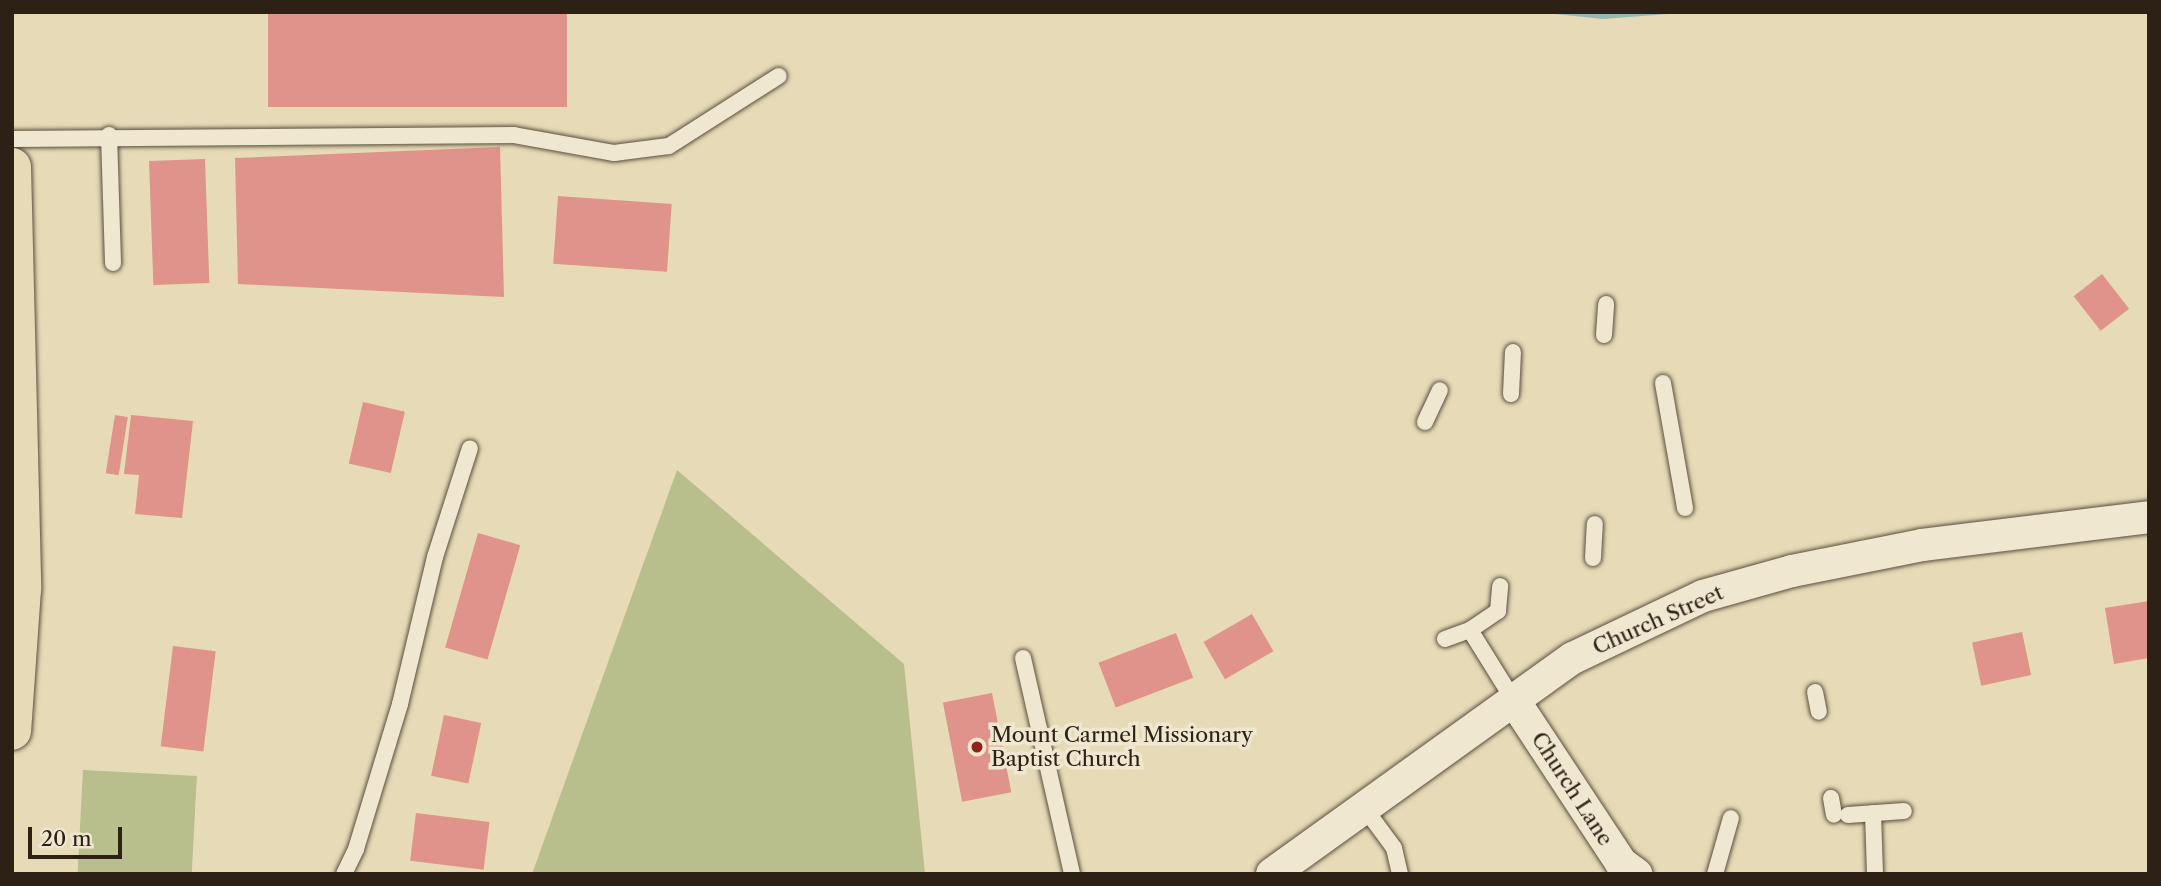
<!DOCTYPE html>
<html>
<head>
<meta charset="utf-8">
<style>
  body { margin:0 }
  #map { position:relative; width:2161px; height:886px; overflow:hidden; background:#e6dab7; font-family:"Libre Caslon Text",serif }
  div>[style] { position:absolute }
  .green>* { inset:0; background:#b8be8c; transform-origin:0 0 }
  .water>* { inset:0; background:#96bab2 }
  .building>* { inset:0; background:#e0938a; transform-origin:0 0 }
  .roads { filter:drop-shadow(0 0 2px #5b4f3e) drop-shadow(0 0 2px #5b4f3e) }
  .lane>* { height:16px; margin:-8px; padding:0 8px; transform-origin:8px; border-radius:8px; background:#efe7d0 }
  .street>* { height:32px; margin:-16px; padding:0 16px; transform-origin:16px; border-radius:16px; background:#efe7d0 }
  .primary>* { height:38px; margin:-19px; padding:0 19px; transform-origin:19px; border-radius:19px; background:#e6dab7 }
  .dots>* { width:19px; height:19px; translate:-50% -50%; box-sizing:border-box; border:4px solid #efe7d0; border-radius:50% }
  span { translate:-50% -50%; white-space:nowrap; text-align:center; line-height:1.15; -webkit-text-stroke:7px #efe7d0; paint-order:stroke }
  .street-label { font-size:21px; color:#2d2115 }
  .poi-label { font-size:21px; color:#2d2115 }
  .left { translate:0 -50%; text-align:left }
  .frame { position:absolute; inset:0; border:14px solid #2d2115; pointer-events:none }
  .scale { position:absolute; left:28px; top:827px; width:94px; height:32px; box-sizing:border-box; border:4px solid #2d2115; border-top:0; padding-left:9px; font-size:21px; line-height:24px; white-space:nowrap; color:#2d2115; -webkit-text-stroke:5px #efe7d0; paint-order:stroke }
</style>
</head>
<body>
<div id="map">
  <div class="green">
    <i style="clip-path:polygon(677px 470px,904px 664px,925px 874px,532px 874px)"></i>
    <i style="left:83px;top:770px;width:114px;height:104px;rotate:3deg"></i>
  </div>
  <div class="water">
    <i style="clip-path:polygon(1536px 12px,1694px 12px,1603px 19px)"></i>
  </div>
  <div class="building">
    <i style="left:268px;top:12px;width:299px;height:95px"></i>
    <i style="clip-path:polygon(500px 147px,504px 297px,238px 284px,235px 158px)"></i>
    <i style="left:205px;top:159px;width:124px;height:56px;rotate:88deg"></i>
    <i style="left:558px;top:196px;width:114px;height:68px;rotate:4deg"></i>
    <i style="left:2102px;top:274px;width:44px;height:36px;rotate:52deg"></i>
    <i style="left:363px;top:402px;width:43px;height:63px;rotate:13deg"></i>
    <i style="left:115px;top:415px;width:13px;height:59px;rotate:9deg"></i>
    <i style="clip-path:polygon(131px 415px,193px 421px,182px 518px,135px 514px,139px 475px,124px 474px)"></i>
    <i style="left:478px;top:533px;width:44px;height:119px;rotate:16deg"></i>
    <i style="clip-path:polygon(2149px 601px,2149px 658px,2114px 664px,2105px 608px)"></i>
    <i style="left:1252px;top:614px;width:43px;height:56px;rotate:60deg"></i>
    <i style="left:2022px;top:632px;width:44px;height:51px;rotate:78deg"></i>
    <i style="left:1176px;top:633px;width:48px;height:83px;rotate:69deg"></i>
    <i style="left:173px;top:646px;width:43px;height:101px;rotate:7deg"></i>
    <i style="left:992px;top:693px;width:101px;height:50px;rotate:79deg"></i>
    <i style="left:444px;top:715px;width:38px;height:62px;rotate:12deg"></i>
    <i style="left:416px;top:813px;width:74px;height:48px;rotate:7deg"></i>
  </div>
  <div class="roads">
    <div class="lane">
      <i style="left:109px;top:135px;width:128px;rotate:88.2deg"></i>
      <i style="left:12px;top:139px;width:502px;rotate:-0.46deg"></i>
      <i style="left:514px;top:135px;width:102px;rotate:10.2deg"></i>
      <i style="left:614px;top:153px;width:55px;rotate:-7.3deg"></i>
      <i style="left:669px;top:146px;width:130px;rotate:-32.5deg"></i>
      <i style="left:1604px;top:335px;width:31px;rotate:-86deg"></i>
      <i style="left:1663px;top:383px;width:127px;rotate:80deg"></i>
      <i style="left:1511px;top:394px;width:42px;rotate:-87.3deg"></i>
      <i style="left:1425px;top:422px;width:35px;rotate:-65deg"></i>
      <i style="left:1593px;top:558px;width:34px;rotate:-87deg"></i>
      <i style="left:1470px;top:630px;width:81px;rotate:58.1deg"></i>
      <i style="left:1445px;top:639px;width:27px;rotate:-20deg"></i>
      <i style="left:1470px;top:630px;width:34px;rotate:-34deg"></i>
      <i style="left:1498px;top:611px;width:25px;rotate:-85deg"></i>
      <i style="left:1023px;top:658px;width:221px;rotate:77.2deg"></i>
      <i style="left:1815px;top:692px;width:20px;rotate:79deg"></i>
      <i style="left:1831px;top:798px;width:17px;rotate:80deg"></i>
      <i style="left:1363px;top:806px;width:52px;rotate:53.6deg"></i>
      <i style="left:1394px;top:848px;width:27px;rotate:77deg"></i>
      <i style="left:1873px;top:813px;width:61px;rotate:88.1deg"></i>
      <i style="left:1848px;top:815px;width:56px;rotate:-4.1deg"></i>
      <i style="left:344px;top:874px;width:28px;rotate:-64deg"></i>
      <i style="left:356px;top:849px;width:152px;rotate:-73.1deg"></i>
      <i style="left:400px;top:704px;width:151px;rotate:-76.6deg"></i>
      <i style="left:435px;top:557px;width:114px;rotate:-72.2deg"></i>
      <i style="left:1715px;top:874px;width:58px;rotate:-74.1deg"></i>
    </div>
    <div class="street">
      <i style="left:1513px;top:699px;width:196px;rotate:56.6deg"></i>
      <i style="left:1621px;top:863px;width:19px;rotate:36deg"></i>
      <i style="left:1272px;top:874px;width:370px;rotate:-35.7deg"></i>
      <i style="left:1573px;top:658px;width:144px;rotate:-25.5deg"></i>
      <i style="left:1703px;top:596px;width:92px;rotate:-15.7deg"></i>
      <i style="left:1792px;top:571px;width:133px;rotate:-11.3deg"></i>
      <i style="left:1922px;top:545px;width:229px;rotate:-7deg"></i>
    </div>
    <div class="primary">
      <i style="left:12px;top:167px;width:422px;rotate:88.6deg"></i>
      <i style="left:22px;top:589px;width:142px;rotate:94deg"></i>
    </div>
  </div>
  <div class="dots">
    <i style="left:977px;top:747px;background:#8f2418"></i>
  </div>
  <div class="street-label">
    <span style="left:1658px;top:620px;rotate:-24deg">Church Street</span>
    <span style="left:1572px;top:789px;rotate:57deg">Church Lane</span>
  </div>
  <div class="poi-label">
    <span class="left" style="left:991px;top:747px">Mount Carmel Missionary<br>Baptist Church</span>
  </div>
  <div class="frame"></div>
  <div class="scale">20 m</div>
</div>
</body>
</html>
